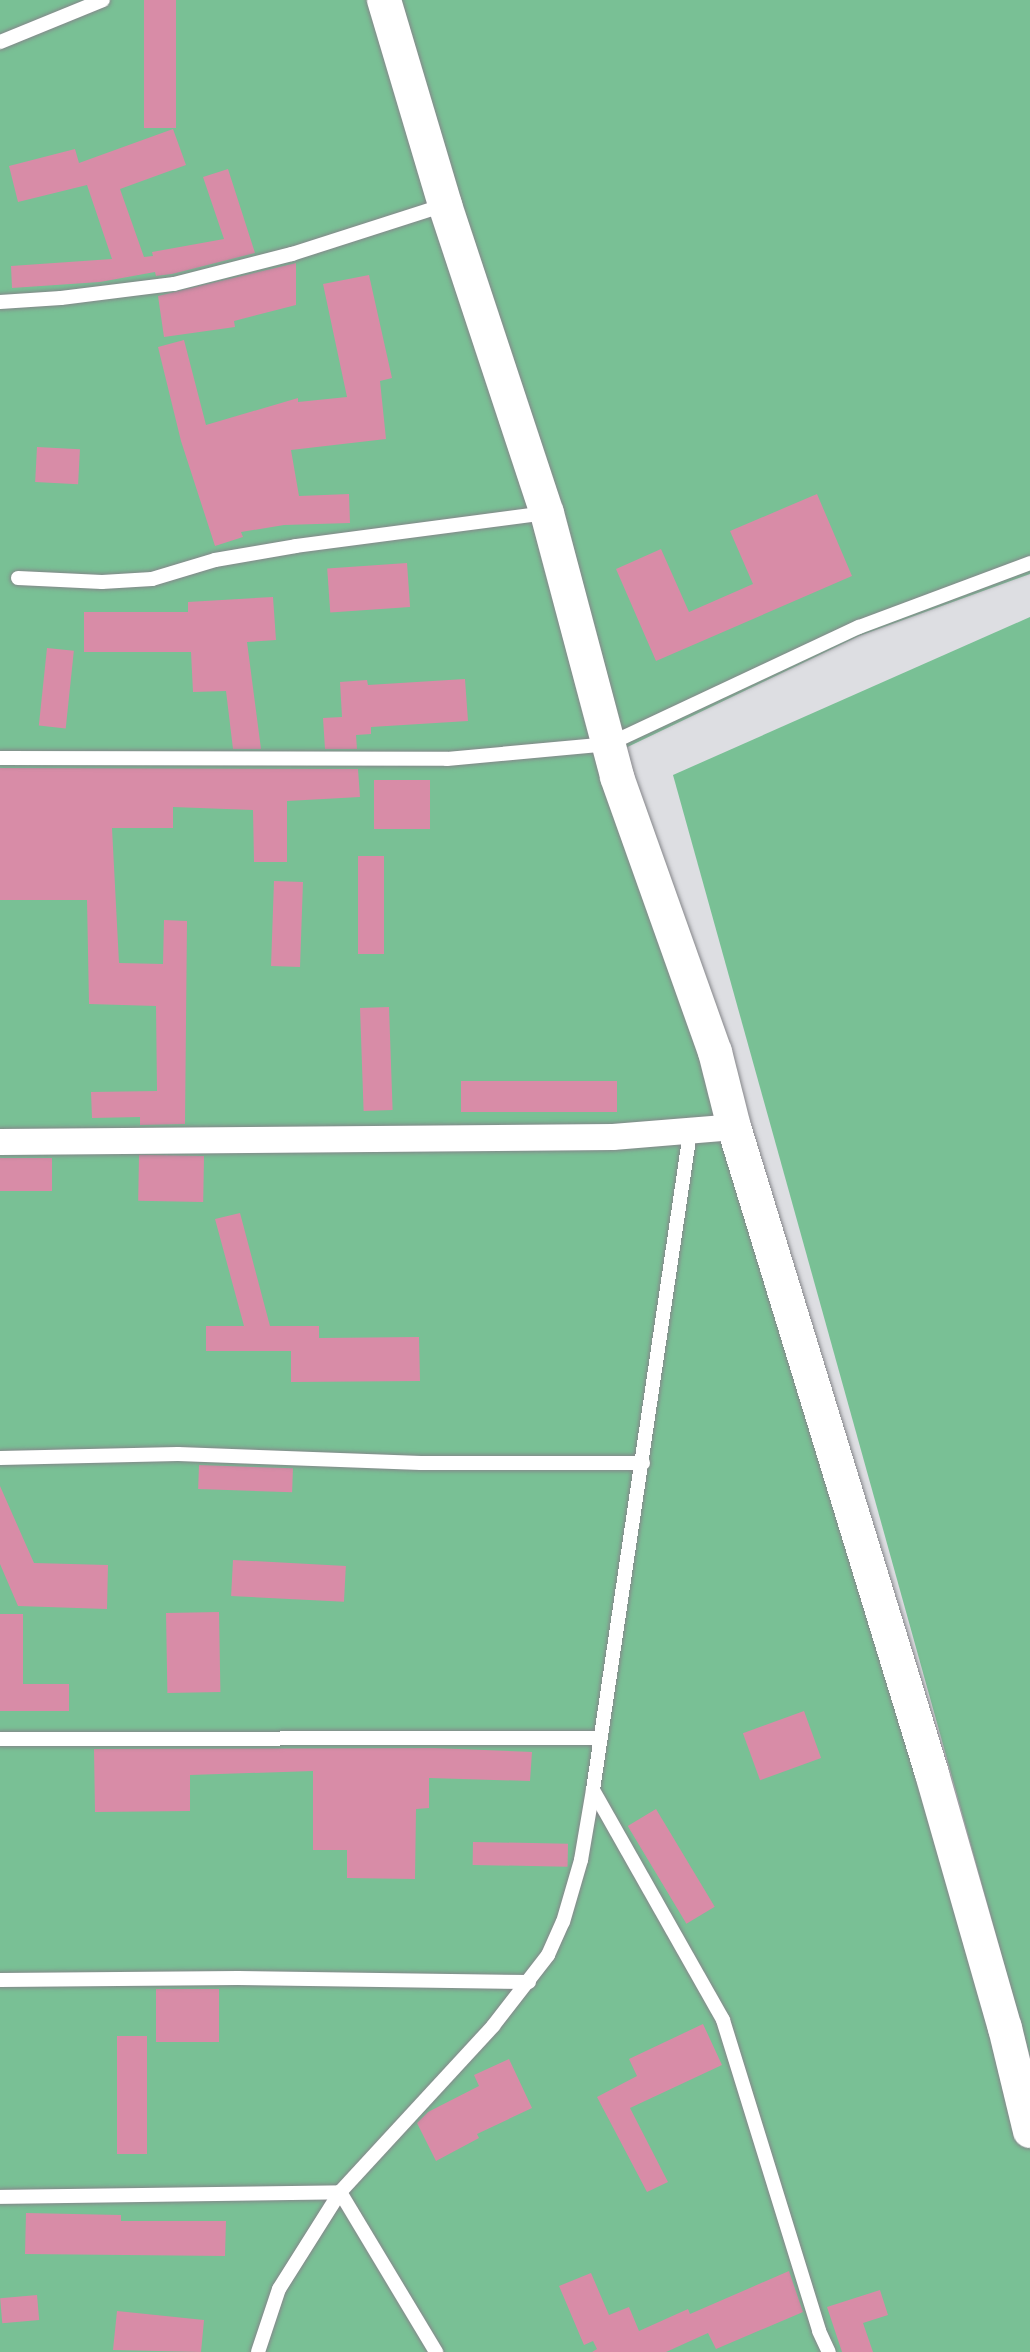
<!DOCTYPE html>
<html>
<head>
<meta charset="utf-8">
<style>
  body { margin:0 }
  #map { position:relative; width:1030px; height:2352px; overflow:hidden; background:#dddee2; font-family:"Times New Roman",serif }
  div>[style] { position:absolute }
  .green>* { inset:0; background:#79c095 }
  .building>* { inset:0; background:#d88ca7; transform-origin:0 0 }
  .roads { filter:drop-shadow(0 0 2px #85868a) drop-shadow(0 0 2px #85868a) }
  .service>* { height:14px; margin:-7px; padding:0 7px; transform-origin:7px; border-radius:7px; background:#fff }
  .minor>* { height:26px; margin:-13px; padding:0 13px; transform-origin:13px; border-radius:13px; background:#fff }
  .tertiary>* { height:34px; margin:-17px; padding:0 17px; transform-origin:17px; border-radius:17px; background:#fff }
  span { translate:-50% -50%; white-space:nowrap; text-align:center; line-height:1.15; -webkit-text-stroke:7px #eaebef; paint-order:stroke }
</style>
</head>
<body>
<div id="map">
  <div class="green">
    <i style="clip-path:polygon(0 0,1030px 0,1030px 574px,859px 636px,615px 753px,1030px 2145px,1030px 2352px,0 2352px)"></i>
    <i style="clip-path:polygon(1030px 617px,1030px 2057px,673px 775px)"></i>
  </div>
  <div class="building">
    <i style="left:144px;top:0;width:32px;height:128px"></i>
    <i style="clip-path:polygon(173px 129px,186px 165px,120px 189px,144px 257px,153px 256px,152px 252px,224px 239px,203px 177px,228px 169px,255px 253px,172px 274px,156px 276px,155px 272px,100px 282px,12px 288px,11px 266px,112px 259px,87px 185px,18px 202px,9px 166px,75px 149px,79px 163px)"></i>
    <i style="clip-path:polygon(296px 263px,296px 305px,234px 321px,235px 327px,164px 337px,158px 296px)"></i>
    <i style="clip-path:polygon(369px 275px,392px 378px,380px 381px,386px 439px,291px 450px,299px 496px,349px 494px,350px 523px,284px 525px,241px 532px,243px 537px,215px 546px,181px 441px,158px 347px,184px 340px,206px 425px,298px 398px,298px 402px,347px 397px,323px 284px)"></i>
    <i style="left:37px;top:447px;width:43px;height:35px;rotate:3deg"></i>
    <i style="clip-path:polygon(817px 494px,852px 576px,656px 661px,616px 569px,661px 549px,689px 612px,753px 584px,730px 531px)"></i>
    <i style="left:407px;top:563px;width:44px;height:80px;rotate:86deg"></i>
    <i style="clip-path:polygon(273px 597px,276px 640px,247px 642px,261px 749px,233px 749px,226px 691px,193px 692px,191px 652px,84px 652px,84px 612px,188px 612px,188px 602px)"></i>
    <i style="left:47px;top:648px;width:27px;height:78px;rotate:6deg"></i>
    <i style="clip-path:polygon(465px 679px,468px 721px,371px 727px,371px 734px,356px 735px,357px 749px,325px 749px,323px 718px,342px 717px,340px 682px,367px 680px,368px 685px)"></i>
    <i style="clip-path:polygon(0 768px,358px 769px,360px 797px,287px 801px,287px 862px,254px 862px,253px 810px,173px 807px,173px 828px,112px 828px,119px 963px,163px 964px,164px 920px,187px 921px,185px 1124px,140px 1125px,140px 1117px,92px 1118px,91px 1092px,157px 1091px,156px 1006px,89px 1004px,87px 900px,0 900px)"></i>
    <i style="left:374px;top:780px;width:56px;height:49px"></i>
    <i style="left:358px;top:856px;width:26px;height:98px"></i>
    <i style="left:274px;top:881px;width:29px;height:85px;rotate:2deg"></i>
    <i style="left:389px;top:1007px;width:103px;height:29px;rotate:88deg"></i>
    <i style="left:617px;top:1081px;width:31px;height:156px;rotate:90deg"></i>
    <i style="left:204px;top:1156px;width:46px;height:65px;rotate:91deg"></i>
    <i style="left:0;top:1158px;width:52px;height:33px"></i>
    <i style="clip-path:polygon(240px 1213px,270px 1326px,319px 1326px,319px 1338px,419px 1337px,420px 1381px,291px 1382px,291px 1351px,206px 1351px,206px 1326px,244px 1326px,215px 1219px)"></i>
    <i style="left:199px;top:1465px;width:94px;height:24px;rotate:2deg"></i>
    <i style="clip-path:polygon(0 1486px,34px 1563px,108px 1565px,107px 1609px,18px 1606px,0 1564px)"></i>
    <i style="left:233px;top:1560px;width:113px;height:36px;rotate:3deg"></i>
    <i style="left:219px;top:1612px;width:80px;height:53px;rotate:89deg"></i>
    <i style="clip-path:polygon(0 1614px,23px 1614px,23px 1684px,69px 1684px,69px 1711px,0 1711px)"></i>
    <i style="left:804px;top:1711px;width:50px;height:65px;rotate:70deg"></i>
    <i style="clip-path:polygon(434px 1748px,532px 1752px,530px 1781px,429px 1778px,429px 1808px,416px 1809px,415px 1879px,347px 1878px,347px 1850px,313px 1850px,313px 1771px,190px 1775px,190px 1811px,95px 1812px,94px 1749px)"></i>
    <i style="left:656px;top:1809px;width:114px;height:33px;rotate:59deg"></i>
    <i style="left:473px;top:1842px;width:95px;height:23px;rotate:1deg"></i>
    <i style="left:156px;top:1989px;width:63px;height:53px"></i>
    <i style="clip-path:polygon(703px 2024px,722px 2065px,630px 2108px,668px 2182px,647px 2192px,597px 2097px,637px 2076px,629px 2059px)"></i>
    <i style="left:117px;top:2036px;width:30px;height:118px"></i>
    <i style="clip-path:polygon(509px 2059px,532px 2108px,477px 2134px,479px 2138px,436px 2161px,417px 2123px,428px 2112px,479px 2086px,474px 2075px)"></i>
    <i style="clip-path:polygon(26px 2213px,121px 2215px,121px 2221px,226px 2221px,225px 2256px,25px 2254px)"></i>
    <i style="clip-path:polygon(789px 2271px,803px 2312px,716px 2349px,708px 2333px,666px 2352px,592px 2352px,597px 2349px,593px 2341px,584px 2345px,559px 2286px,591px 2273px,609px 2315px,629px 2307px,639px 2331px,688px 2309px,690px 2314px)"></i>
    <i style="clip-path:polygon(880px 2290px,888px 2315px,863px 2323px,873px 2352px,842px 2352px,827px 2307px)"></i>
    <i style="left:37px;top:2295px;width:25px;height:37px;rotate:85deg"></i>
    <i style="clip-path:polygon(117px 2311px,204px 2320px,201px 2352px,113px 2350px)"></i>
  </div>
  <div class="roads">
    <div class="service">
      <i style="left:0;top:42px;width:111px;rotate:-22.2deg"></i>
      <i style="left:0;top:302px;width:61px;rotate:-3.8deg"></i>
      <i style="left:61px;top:298px;width:114px;rotate:-7.1deg"></i>
      <i style="left:174px;top:284px;width:122px;rotate:-14.3deg"></i>
      <i style="left:292px;top:254px;width:161px;rotate:-17.8deg"></i>
      <i style="left:18px;top:578px;width:84px;rotate:2.7deg"></i>
      <i style="left:102px;top:582px;width:50px;rotate:-3.4deg"></i>
      <i style="left:152px;top:579px;width:66px;rotate:-16.8deg"></i>
      <i style="left:215px;top:560px;width:82px;rotate:-9.8deg"></i>
      <i style="left:296px;top:546px;width:253px;rotate:-7.5deg"></i>
      <i style="left:0;top:758px;width:447px;rotate:0.1deg"></i>
      <i style="left:447px;top:759px;width:163px;rotate:-5.3deg"></i>
      <i style="left:609px;top:744px;width:276px;rotate:-25.1deg"></i>
      <i style="left:859px;top:627px;width:183px;rotate:-20.5deg"></i>
      <i style="left:0;top:1458px;width:178px;rotate:-1.3deg"></i>
      <i style="left:178px;top:1454px;width:243px;rotate:2.1deg"></i>
      <i style="left:421px;top:1463px;width:222px"></i>
      <i style="left:0;top:1739px;width:598px;rotate:-0.1deg"></i>
      <i style="left:593px;top:1790px;width:264px;rotate:60.5deg"></i>
      <i style="left:723px;top:2020px;width:325px;rotate:72.8deg"></i>
      <i style="left:819px;top:2331px;width:23px;rotate:65deg"></i>
      <i style="left:0;top:1980px;width:238px;rotate:-0.5deg"></i>
      <i style="left:238px;top:1978px;width:291px;rotate:0.8deg"></i>
      <i style="left:0;top:2197px;width:340px;rotate:-0.8deg"></i>
      <i style="left:340px;top:2192px;width:187px;rotate:59deg"></i>
      <i style="left:258px;top:2352px;width:66px;rotate:-71.6deg"></i>
      <i style="left:279px;top:2289px;width:115px;rotate:-57.8deg"></i>
      <i style="left:340px;top:2192px;width:226px;rotate:-47.3deg"></i>
      <i style="left:493px;top:2026px;width:90px;rotate:-52.2deg"></i>
      <i style="left:548px;top:1955px;width:36px;rotate:-66deg"></i>
      <i style="left:563px;top:1922px;width:65px;rotate:-73.8deg"></i>
      <i style="left:581px;top:1860px;width:71px;rotate:-80.3deg"></i>
      <i style="left:593px;top:1790px;width:665px;rotate:-81.61deg"></i>
    </div>
    <div class="minor">
      <i style="left:0;top:1142px;width:613px;rotate:-0.47deg"></i>
      <i style="left:613px;top:1137px;width:121px;rotate:-4.7deg"></i>
    </div>
    <div class="tertiary">
      <i style="left:384px;top:0;width:214px;rotate:73.4deg"></i>
      <i style="left:445px;top:205px;width:324px;rotate:71.7deg"></i>
      <i style="left:547px;top:513px;width:273px;rotate:75.1deg"></i>
      <i style="left:617px;top:777px;width:292px;rotate:70.4deg"></i>
      <i style="left:715px;top:1052px;width:77px;rotate:75.8deg"></i>
      <i style="left:734px;top:1127px;width:677px;rotate:72.98deg"></i>
      <i style="left:932px;top:1774px;width:264px;rotate:74deg"></i>
      <i style="left:1005px;top:2028px;width:106px;rotate:76.4deg"></i>
    </div>
  </div>
</div>
</body>
</html>
